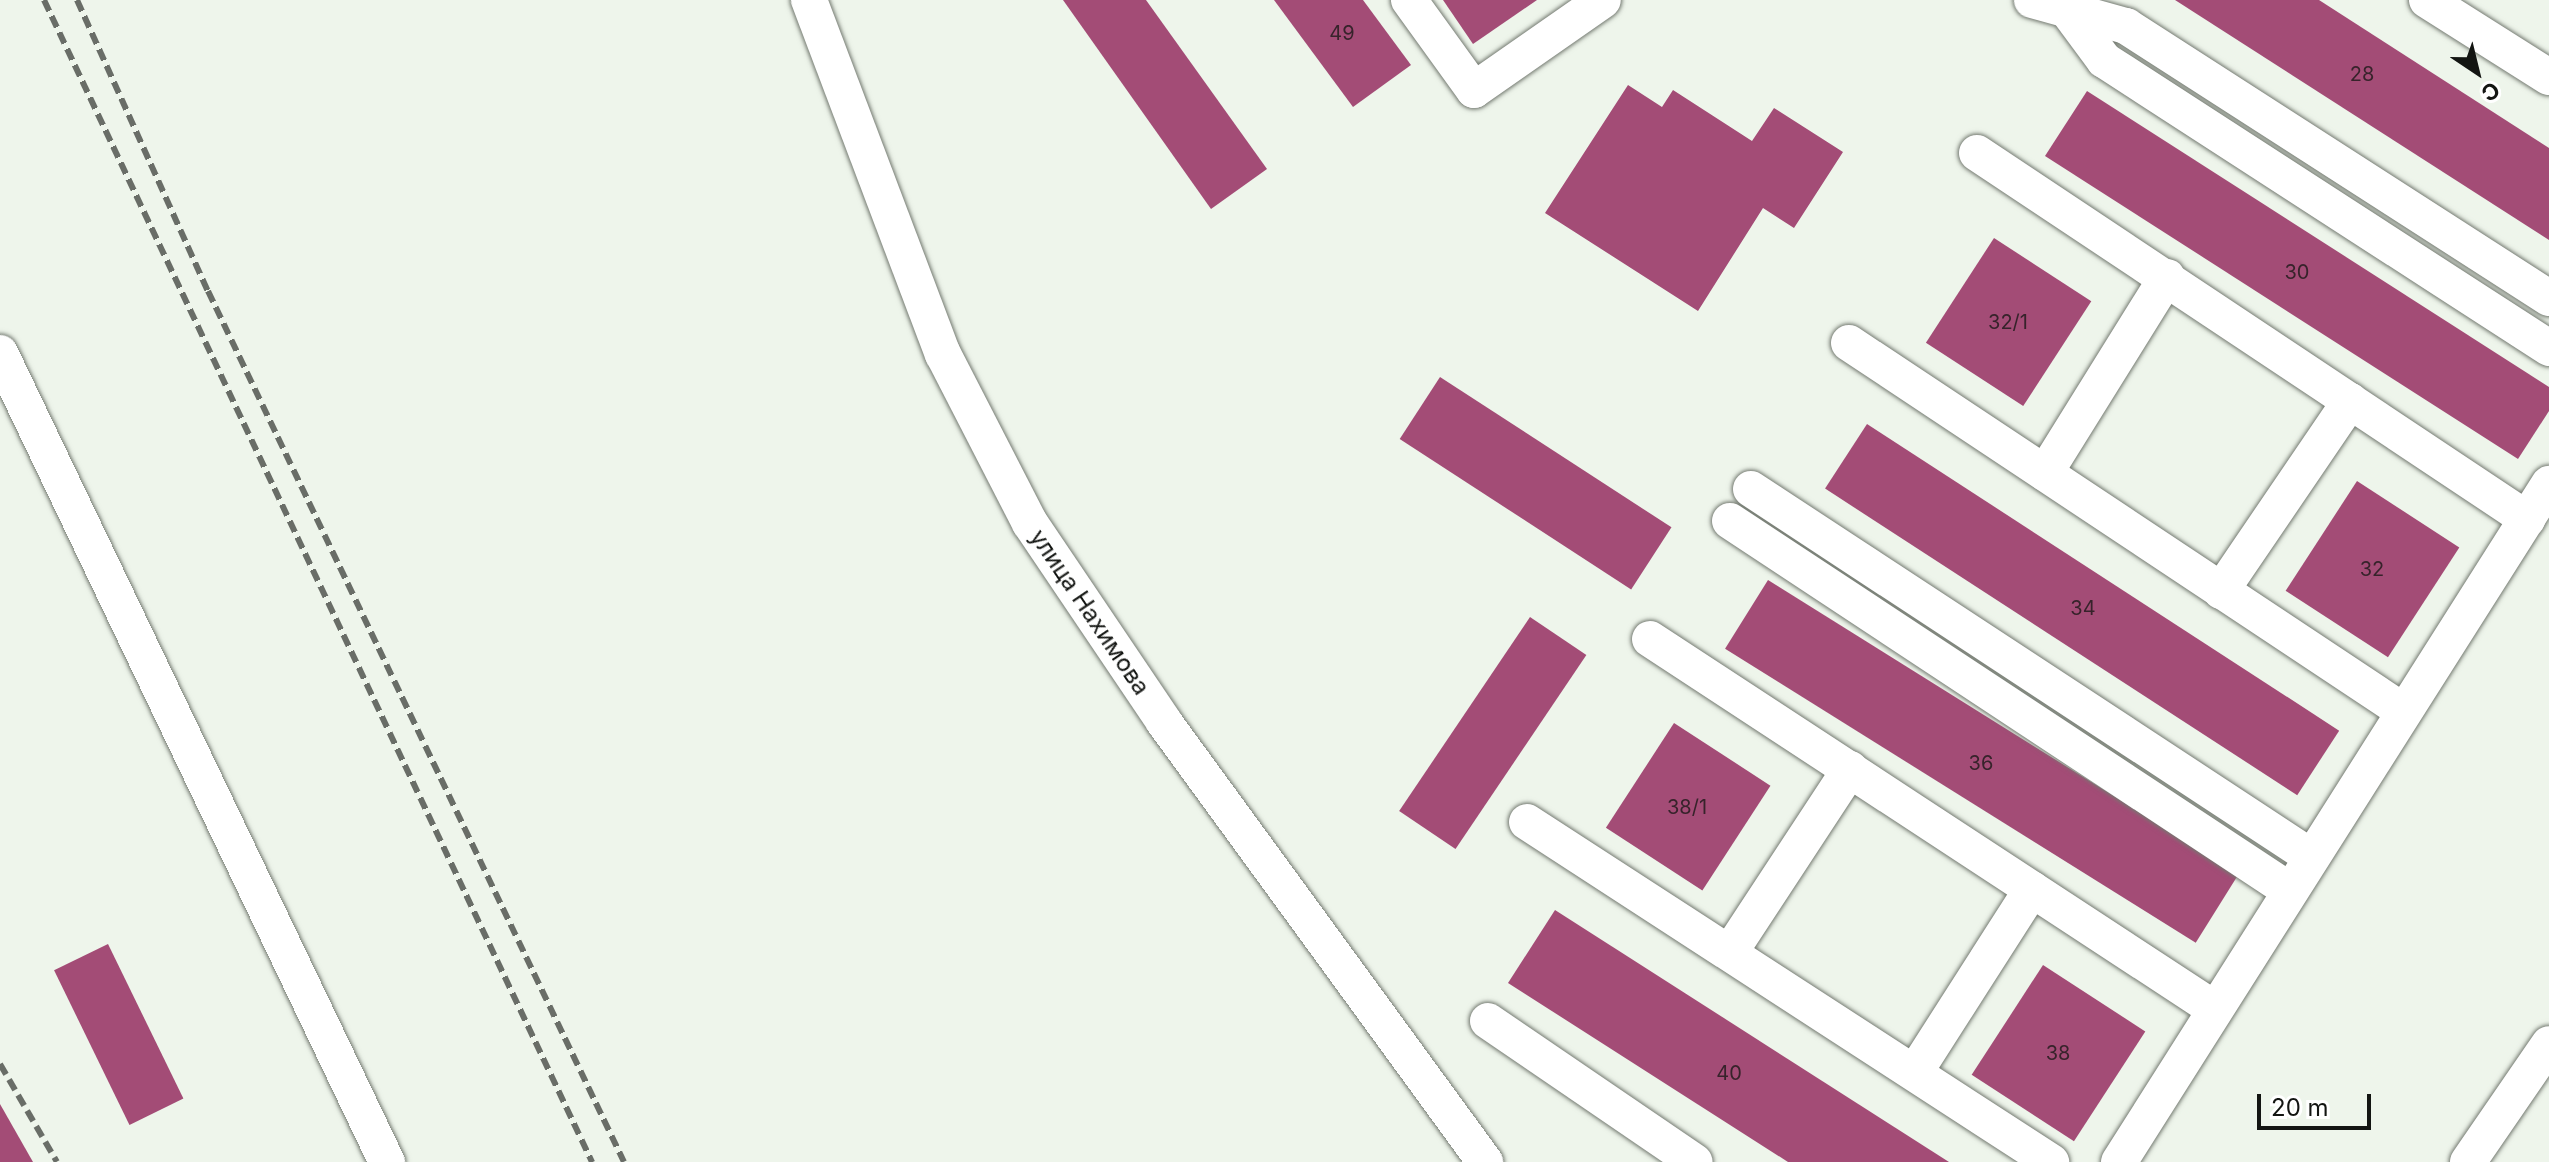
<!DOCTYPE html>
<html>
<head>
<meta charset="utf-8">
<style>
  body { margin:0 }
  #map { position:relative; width:2549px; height:1162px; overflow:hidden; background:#eef5eb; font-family:Inter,sans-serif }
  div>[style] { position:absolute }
  .building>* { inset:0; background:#a34c76; transform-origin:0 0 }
  .roads { filter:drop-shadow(0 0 2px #747a71) drop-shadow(0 0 2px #747a71) }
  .minor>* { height:36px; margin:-18px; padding:0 18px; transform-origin:18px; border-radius:18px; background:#fff }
  .rail>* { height:6px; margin-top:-3px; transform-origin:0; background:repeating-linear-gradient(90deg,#696d67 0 12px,transparent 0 18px) }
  span { translate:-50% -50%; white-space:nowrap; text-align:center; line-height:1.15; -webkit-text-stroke:6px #fff; paint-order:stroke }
  .number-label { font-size:20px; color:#37232b }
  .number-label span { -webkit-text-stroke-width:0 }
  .street-label { font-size:24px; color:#131512 }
  .north { position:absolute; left:2437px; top:32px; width:80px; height:80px; -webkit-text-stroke:6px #fff; paint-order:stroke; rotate:145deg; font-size:22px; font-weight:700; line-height:32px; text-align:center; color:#131512 }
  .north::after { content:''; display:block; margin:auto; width:28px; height:36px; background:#131512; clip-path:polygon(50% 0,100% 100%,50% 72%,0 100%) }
  .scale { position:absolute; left:2257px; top:1094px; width:114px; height:36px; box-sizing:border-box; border:4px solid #131512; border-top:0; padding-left:10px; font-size:24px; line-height:28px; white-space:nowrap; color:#131512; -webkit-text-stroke:6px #fff; paint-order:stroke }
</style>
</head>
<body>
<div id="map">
  <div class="building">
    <i style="clip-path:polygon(1063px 0,1146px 0,1267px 169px,1211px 209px)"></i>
    <i style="clip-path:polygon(1274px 0,1363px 0,1411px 65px,1353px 107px)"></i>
    <i style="clip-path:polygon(1443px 0,1537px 0,1473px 44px)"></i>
    <i style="clip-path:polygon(2175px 0,2319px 0,2549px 148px,2549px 240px)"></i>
    <i style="clip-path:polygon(1628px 85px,1662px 107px,1673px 90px,1752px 141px,1774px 108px,1843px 152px,1794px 228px,1763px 208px,1698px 311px,1545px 213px)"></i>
    <i style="clip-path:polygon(2087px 91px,2549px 387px,2549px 411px,2518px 459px,2045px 156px)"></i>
    <i style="left:1994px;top:238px;width:116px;height:125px;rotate:33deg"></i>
    <i style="left:1440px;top:377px;width:276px;height:74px;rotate:33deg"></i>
    <i style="left:1867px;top:424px;width:563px;height:77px;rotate:33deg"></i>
    <i style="left:2357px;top:481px;width:122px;height:131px;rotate:33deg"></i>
    <i style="left:1768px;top:580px;width:555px;height:81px;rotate:32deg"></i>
    <i style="left:1530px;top:617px;width:68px;height:234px;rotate:34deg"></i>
    <i style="left:1674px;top:723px;width:115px;height:125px;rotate:33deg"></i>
    <i style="clip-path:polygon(1555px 910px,1949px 1162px,1788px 1162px,1508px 983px)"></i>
    <i style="left:108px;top:944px;width:172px;height:60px;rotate:64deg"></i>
    <i style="left:2043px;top:965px;width:122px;height:131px;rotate:33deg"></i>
    <i style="clip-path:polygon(0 1104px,33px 1162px,0 1162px)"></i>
  </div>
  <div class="roads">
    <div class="minor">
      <i style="left:809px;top:0;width:379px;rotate:69.3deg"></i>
      <i style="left:943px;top:354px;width:190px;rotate:62.8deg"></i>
      <i style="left:1030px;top:523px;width:240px;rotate:56deg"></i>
      <i style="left:1164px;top:722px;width:545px;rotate:53.89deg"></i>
      <i style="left:1409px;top:0;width:111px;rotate:54.2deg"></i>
      <i style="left:1474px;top:90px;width:157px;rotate:-34.9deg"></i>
      <i style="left:2032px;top:0;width:98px;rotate:15.5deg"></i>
      <i style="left:2126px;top:26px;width:503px;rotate:32.74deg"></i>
      <i style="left:2427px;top:0;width:144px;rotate:32.3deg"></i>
      <i style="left:2070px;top:14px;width:57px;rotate:53.5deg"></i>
      <i style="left:2104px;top:60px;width:530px;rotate:32.91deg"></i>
      <i style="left:1977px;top:153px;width:661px;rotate:33.64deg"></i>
      <i style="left:1849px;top:343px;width:665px;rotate:33.59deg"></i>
      <i style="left:0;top:353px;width:897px;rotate:64.44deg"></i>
      <i style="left:2045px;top:473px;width:231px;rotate:-58.1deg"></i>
      <i style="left:1751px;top:489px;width:669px;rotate:33.29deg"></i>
      <i style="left:1730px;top:521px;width:670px;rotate:33.43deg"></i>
      <i style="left:2221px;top:591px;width:230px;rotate:-55.8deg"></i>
      <i style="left:1650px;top:639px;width:673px;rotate:33.24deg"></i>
      <i style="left:1527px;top:822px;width:625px;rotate:32.98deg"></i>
      <i style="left:1730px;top:952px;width:219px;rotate:-56.7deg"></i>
      <i style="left:1488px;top:1021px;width:250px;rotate:34.3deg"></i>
      <i style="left:1915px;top:1072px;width:217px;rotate:-57.4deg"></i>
      <i style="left:2119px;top:1162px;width:803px;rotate:-57.62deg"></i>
      <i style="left:2468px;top:1162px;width:143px;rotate:-55.5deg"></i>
    </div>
  </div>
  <div class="rail">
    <i style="left:44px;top:0;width:1285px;rotate:64.75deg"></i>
    <i style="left:77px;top:0;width:319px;rotate:65.8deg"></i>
    <i style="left:208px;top:291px;width:965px;rotate:64.47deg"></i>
    <i style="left:0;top:1064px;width:113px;rotate:59.8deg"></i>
  </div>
  <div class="number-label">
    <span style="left:1342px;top:33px">49</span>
    <span style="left:2362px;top:74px">28</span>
    <span style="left:2297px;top:272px">30</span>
    <span style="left:2008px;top:322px">32/1</span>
    <span style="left:2372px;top:569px">32</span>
    <span style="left:2083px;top:608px">34</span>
    <span style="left:1981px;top:763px">36</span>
    <span style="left:1687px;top:807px">38/1</span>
    <span style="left:2058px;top:1053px">38</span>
    <span style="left:1729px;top:1073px">40</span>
  </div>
  <div class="street-label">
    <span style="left:1090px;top:612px;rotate:56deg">улица Нахимова</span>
  </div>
  <div class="north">С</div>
  <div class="scale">20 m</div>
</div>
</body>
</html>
